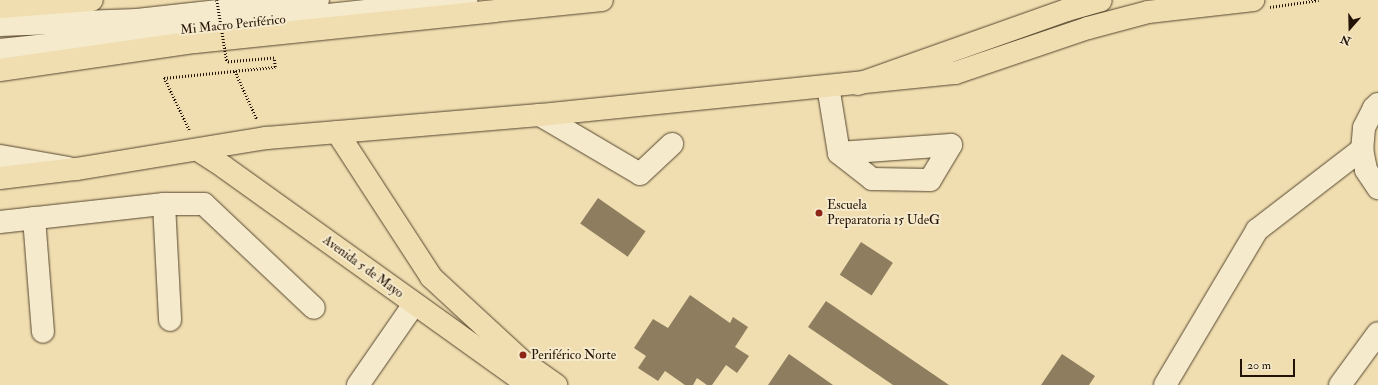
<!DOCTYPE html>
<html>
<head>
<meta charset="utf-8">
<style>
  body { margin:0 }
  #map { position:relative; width:1378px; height:385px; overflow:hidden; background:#f0deb0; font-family:"IM FELL Double Pica",serif }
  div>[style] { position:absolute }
  .building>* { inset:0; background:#8e7d5e; transform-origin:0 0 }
  .path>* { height:2.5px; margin-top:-1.25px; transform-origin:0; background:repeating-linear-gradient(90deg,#231306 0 1px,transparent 0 3px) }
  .roads { filter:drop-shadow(0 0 1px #564630) drop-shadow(0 0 1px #564630) }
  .minor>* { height:22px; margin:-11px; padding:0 11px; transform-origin:11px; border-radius:11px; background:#f5eacc }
  .major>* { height:22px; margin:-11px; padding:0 11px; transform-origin:11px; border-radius:11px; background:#f0deb0 }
  .highway>* { height:22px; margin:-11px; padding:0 11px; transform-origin:11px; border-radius:11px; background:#f0deb0 }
  .path-bridge>* { height:2.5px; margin-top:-1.25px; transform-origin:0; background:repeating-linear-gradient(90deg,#231306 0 1px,transparent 0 3px) }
  .dots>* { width:11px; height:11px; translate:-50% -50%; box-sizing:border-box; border:2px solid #f5eacc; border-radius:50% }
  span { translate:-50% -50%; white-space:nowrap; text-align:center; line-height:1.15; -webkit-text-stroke:4px #f5eacc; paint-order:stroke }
  .street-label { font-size:13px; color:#231306 }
  .poi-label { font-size:13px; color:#231306 }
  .left { translate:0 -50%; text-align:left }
  .north { position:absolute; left:1330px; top:8px; width:40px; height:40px; -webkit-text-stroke:3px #f5eacc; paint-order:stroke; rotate:200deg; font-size:11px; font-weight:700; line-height:16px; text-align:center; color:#231306 }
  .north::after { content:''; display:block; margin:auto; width:14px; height:18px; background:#231306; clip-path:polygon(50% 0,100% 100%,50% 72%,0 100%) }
  .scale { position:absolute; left:1240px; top:359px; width:55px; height:18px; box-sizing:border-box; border:2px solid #231306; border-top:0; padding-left:5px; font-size:12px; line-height:14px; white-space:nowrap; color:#231306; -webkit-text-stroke:3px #f5eacc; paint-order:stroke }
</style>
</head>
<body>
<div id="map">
  <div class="building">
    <i style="left:598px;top:198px;width:58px;height:31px;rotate:35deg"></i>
    <i style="left:861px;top:242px;width:38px;height:39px;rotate:33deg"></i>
    <i style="clip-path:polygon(690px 295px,730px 323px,733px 317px,748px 327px,735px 347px,749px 356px,737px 373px,726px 365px,712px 385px,707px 385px,697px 378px,693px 385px,685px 385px,665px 371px,658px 381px,638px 368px,646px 356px,634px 348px,653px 319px,668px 328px)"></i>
    <i style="clip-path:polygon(826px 301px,949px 385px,893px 385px,808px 327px)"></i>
    <i style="clip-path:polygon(789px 354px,833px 385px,768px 385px)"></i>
    <i style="clip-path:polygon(1062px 354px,1095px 376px,1089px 385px,1041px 385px)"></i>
  </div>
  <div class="path">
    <i style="left:1270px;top:7px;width:49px;rotate:-8.1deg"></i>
    <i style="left:235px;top:71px;width:53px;rotate:65.4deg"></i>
    <i style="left:189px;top:130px;width:58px;rotate:-115.7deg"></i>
    <i style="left:164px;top:78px;width:112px;rotate:-5.7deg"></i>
    <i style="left:275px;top:67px;width:9px;rotate:-96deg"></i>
    <i style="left:274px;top:58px;width:47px;rotate:175.1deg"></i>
  </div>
  <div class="roads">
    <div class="minor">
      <i style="left:0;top:25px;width:137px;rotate:-2.1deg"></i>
      <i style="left:137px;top:20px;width:182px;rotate:-6.3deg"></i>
      <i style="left:0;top:50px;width:469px;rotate:-6.1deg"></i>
      <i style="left:828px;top:86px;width:68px;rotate:80.7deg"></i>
      <i style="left:839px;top:153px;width:42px;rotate:38.2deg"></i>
      <i style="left:872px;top:179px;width:58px;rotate:1deg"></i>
      <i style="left:930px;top:180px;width:41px;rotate:-59deg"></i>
      <i style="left:1378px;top:104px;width:6px;rotate:135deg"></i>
      <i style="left:1374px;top:108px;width:22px;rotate:117deg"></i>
      <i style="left:1364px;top:128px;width:21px;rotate:95deg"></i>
      <i style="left:1362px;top:149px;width:21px;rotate:79deg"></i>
      <i style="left:1366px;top:170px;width:22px;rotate:56deg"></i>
      <i style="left:540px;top:115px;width:116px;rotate:30.5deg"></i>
      <i style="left:640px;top:174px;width:44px;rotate:-43.2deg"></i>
      <i style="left:839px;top:153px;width:112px;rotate:-4.1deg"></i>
      <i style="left:0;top:156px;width:69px;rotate:10deg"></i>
      <i style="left:164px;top:204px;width:116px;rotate:87deg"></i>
      <i style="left:34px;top:218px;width:114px;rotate:85.5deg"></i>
      <i style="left:0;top:222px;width:165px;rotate:-6.3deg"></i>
      <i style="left:164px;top:204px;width:40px"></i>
      <i style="left:204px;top:204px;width:151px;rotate:43.4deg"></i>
      <i style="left:358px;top:385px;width:98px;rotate:-55.3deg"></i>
      <i style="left:1165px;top:385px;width:180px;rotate:-59.3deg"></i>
      <i style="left:1257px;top:230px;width:133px;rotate:-37.6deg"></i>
      <i style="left:1340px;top:385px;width:64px;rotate:-53.8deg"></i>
    </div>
    <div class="major">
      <i style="left:337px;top:132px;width:173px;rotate:57deg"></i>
      <i style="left:431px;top:277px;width:124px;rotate:42.7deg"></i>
      <i style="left:522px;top:361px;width:42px;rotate:35.2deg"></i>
      <i style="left:198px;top:150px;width:31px;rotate:33deg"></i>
      <i style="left:224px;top:167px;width:374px;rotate:35.6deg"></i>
      <i style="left:0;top:178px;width:77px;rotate:-6.8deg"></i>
      <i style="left:76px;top:169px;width:193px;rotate:-9.3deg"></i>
      <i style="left:266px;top:138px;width:275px;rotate:-4.8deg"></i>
      <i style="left:540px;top:115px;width:417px;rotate:-5.8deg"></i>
      <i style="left:955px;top:73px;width:140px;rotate:-18.7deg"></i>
      <i style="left:1088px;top:28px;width:62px;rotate:-14.9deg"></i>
      <i style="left:1148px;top:12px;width:106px;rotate:-6.5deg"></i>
    </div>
    <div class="highway">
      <i style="left:0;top:7px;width:92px;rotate:-4.4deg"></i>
      <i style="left:0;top:70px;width:197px;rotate:-8.2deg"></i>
      <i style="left:195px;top:42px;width:409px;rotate:-5.9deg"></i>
      <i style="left:858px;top:84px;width:222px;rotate:-19.5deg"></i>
      <i style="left:1067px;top:10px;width:35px;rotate:-16deg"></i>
    </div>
  </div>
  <div class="path-bridge">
    <i style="left:217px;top:0;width:63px;rotate:80.8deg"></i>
  </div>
  <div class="dots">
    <i style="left:819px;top:213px;background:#8f2418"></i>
    <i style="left:523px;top:355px;background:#8f2418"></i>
  </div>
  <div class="street-label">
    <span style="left:233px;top:25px;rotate:-6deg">Mi Macro Periférico</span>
    <span style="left:363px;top:267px;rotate:36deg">Avenida 5 de Mayo</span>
  </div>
  <div class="poi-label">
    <span class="left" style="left:827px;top:213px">Escuela<br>Preparatoria 15 UdeG</span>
    <span class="left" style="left:531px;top:355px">Periférico Norte</span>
  </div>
  <div class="north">N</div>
  <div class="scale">20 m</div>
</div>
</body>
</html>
